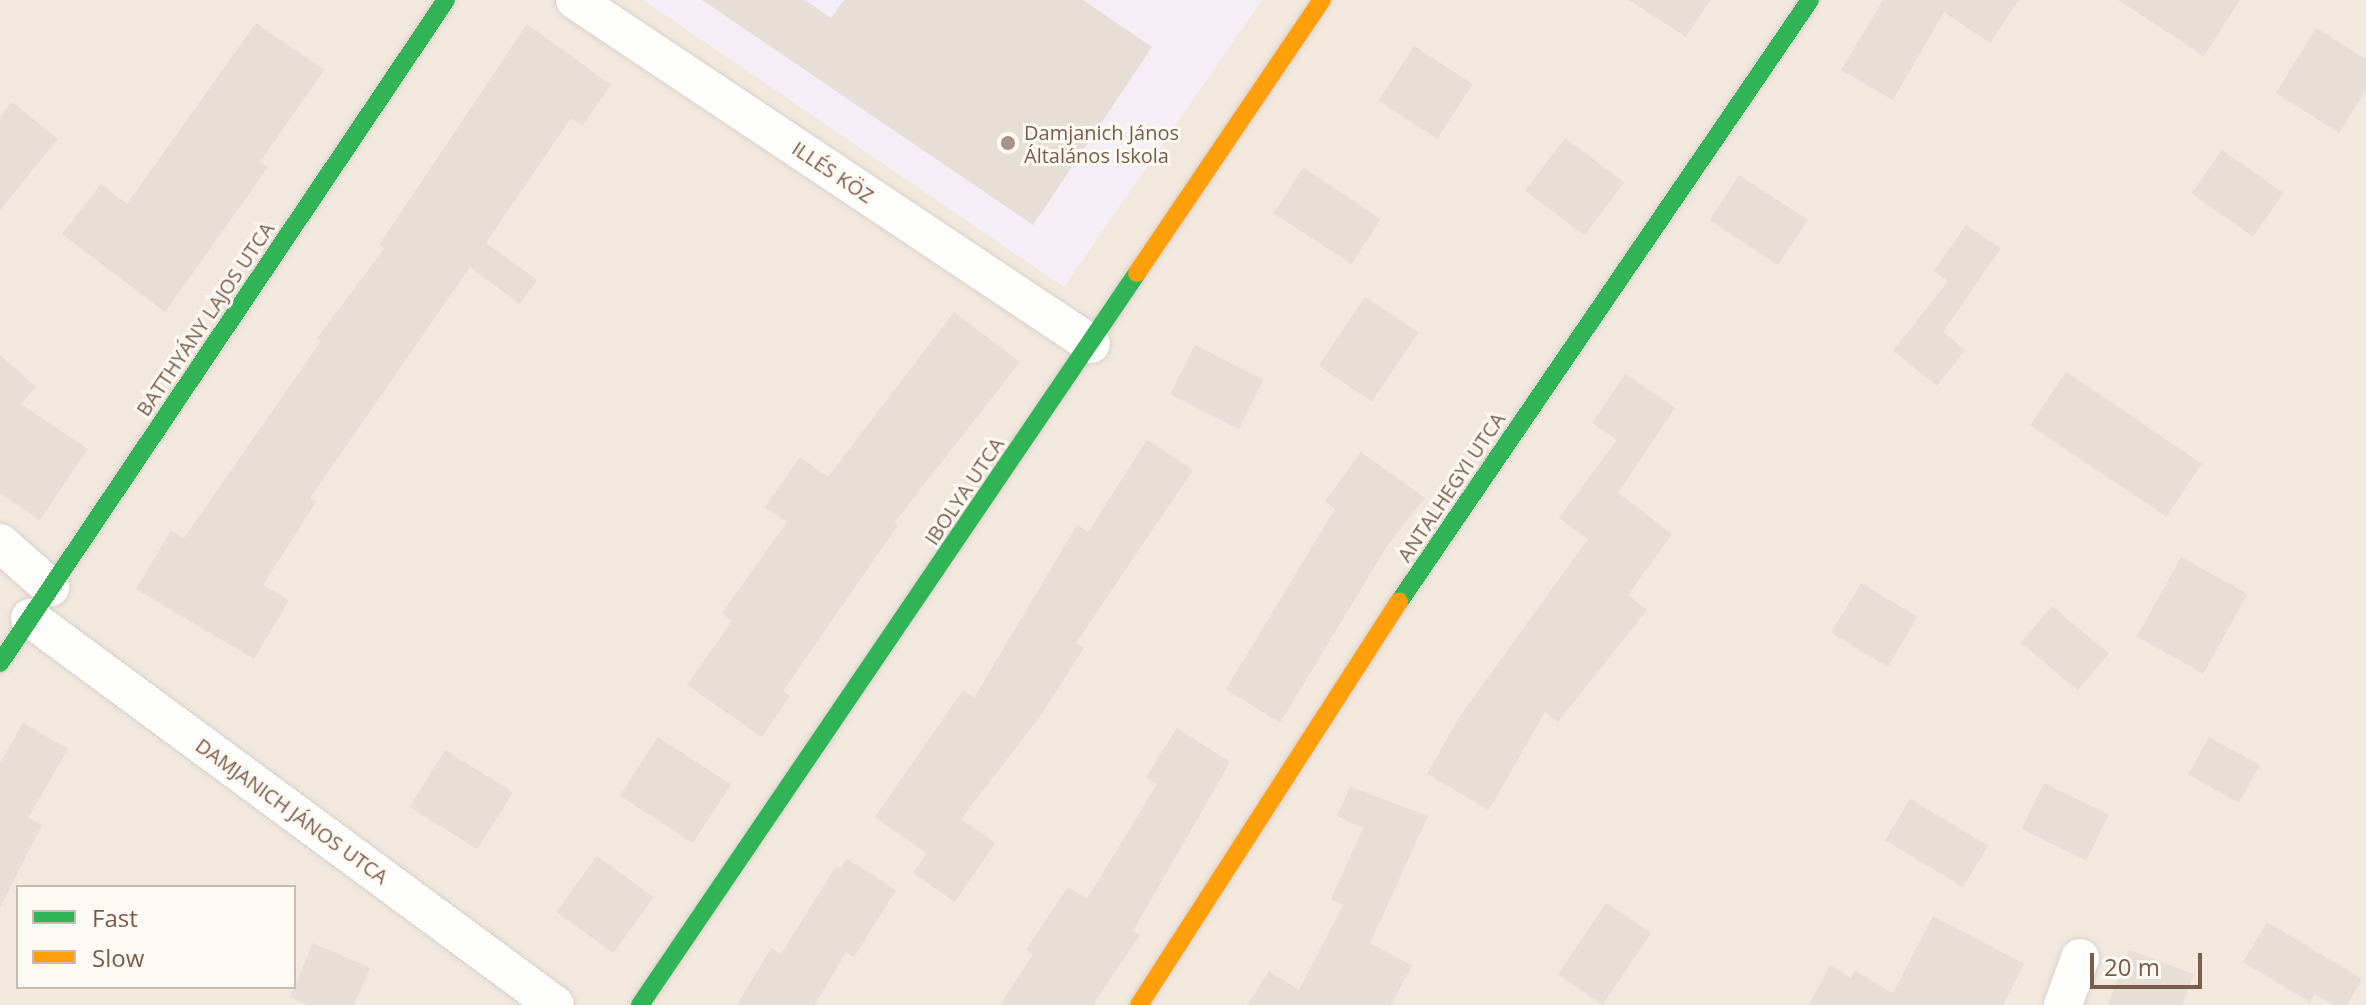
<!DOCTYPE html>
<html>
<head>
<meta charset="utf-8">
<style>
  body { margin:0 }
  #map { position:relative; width:2366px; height:1005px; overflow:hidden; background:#f9f5f0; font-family:"Open Sans",sans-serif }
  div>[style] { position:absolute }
  .residential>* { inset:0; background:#f2e8de }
  .education>* { inset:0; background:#f6eef6 }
  .building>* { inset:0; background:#e6ded7; transform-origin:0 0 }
  .roads { filter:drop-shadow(0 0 2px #d7d1cb) drop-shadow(0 0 2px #d7d1cb) }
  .street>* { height:38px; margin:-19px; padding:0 19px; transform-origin:19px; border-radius:19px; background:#fefefd }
  .fast>* { height:18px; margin:-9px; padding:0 9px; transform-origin:9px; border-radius:9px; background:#30b455 }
  .slow>* { height:18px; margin:-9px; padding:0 9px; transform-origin:9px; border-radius:9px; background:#ff9f0a }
  .dots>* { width:22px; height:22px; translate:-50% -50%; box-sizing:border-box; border:4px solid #fffaf3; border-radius:50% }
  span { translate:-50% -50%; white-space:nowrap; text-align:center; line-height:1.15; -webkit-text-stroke:6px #fffaf3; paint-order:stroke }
  .poi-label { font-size:20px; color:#7a5c4d }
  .left { translate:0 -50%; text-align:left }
  .street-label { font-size:20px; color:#7a5c4d }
  .legend { position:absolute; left:16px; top:885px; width:280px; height:104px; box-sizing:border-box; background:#fffaf3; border:2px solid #cabbb1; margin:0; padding:10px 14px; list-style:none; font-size:24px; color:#7a5c4d }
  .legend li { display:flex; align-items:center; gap:16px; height:40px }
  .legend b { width:40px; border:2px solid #cabbb1 }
  .scale { position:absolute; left:2090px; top:953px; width:112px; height:36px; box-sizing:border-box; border:4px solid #7a5c4d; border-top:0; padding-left:10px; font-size:24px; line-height:28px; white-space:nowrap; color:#7a5c4d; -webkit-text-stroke:6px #fffaf3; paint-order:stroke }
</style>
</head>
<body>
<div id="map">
  <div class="residential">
    <i style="clip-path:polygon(evenodd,0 0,2366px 0,2366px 1005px,0 1005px,0 0,18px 887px,294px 887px,294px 987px,18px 987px,18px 887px)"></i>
  </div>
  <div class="education">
    <i style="clip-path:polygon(643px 0,1262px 0,1064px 287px)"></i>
  </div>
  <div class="building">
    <i style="clip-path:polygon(702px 0,805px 0,831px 18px,844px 0,1083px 0,1152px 47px,1033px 225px)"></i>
    <i style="clip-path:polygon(1629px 0,1710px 0,1686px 37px)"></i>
    <i style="clip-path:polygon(1883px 0,2019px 0,1990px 43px,1944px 12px,1893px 100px,1841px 70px)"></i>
    <i style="clip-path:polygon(2118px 0,2240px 0,2204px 56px)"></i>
    <i style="clip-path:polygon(256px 23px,324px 70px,260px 162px,268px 167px,165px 312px,62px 234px,101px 184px,127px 204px)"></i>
    <i style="clip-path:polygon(527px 24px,611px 85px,582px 126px,571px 118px,486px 243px,537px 280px,520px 304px,470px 267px,310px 498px,316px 502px,263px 585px,289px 600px,254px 659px,136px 589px,171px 530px,184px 538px,321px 341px,317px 338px,384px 249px,379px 245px)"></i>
    <i style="clip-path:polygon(2316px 28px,2366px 59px,2366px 90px,2339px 133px,2276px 93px)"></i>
    <i style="left:1414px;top:46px;width:70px;height:65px;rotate:33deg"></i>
    <i style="clip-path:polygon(12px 102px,58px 139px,0 210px,0 117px)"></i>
    <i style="left:1565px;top:138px;width:74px;height:66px;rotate:37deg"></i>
    <i style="left:2222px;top:150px;width:75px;height:53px;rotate:35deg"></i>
    <i style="left:1303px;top:168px;width:93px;height:54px;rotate:33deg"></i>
    <i style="left:1739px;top:175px;width:82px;height:54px;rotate:33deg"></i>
    <i style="clip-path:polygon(1966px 225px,2001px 248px,1943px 332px,1965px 350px,1937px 386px,1893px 351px,1948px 281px,1934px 271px)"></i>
    <i style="left:1365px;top:297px;width:64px;height:83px;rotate:34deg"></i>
    <i style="clip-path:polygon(954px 312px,1020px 362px,894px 523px,898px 525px,783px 691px,790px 696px,762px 737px,687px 685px,732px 621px,722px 613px,787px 522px,765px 507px,800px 457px,828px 477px)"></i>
    <i style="left:1195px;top:345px;width:77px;height:55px;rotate:27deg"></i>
    <i style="clip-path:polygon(0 355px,36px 387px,21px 404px,88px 449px,40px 520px,0 493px)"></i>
    <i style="left:2066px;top:372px;width:164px;height:64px;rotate:34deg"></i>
    <i style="clip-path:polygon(1625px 374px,1675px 408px,1618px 493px,1672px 534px,1628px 595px,1647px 610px,1558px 722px,1545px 712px,1489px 810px,1427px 774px,1460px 716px,1588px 539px,1559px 518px,1617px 440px,1592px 423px)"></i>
    <i style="clip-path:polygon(1147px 440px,1193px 470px,1076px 643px,1084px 648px,1041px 715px,961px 819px,995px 843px,955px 902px,913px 873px,927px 853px,875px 817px,963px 690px,974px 698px,1077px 525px,1088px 532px)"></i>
    <i style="clip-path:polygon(1361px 452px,1425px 498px,1387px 546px,1280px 723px,1226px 689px,1335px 509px,1325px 501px)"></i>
    <i style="left:2181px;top:557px;width:76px;height:91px;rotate:29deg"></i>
    <i style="left:1861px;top:583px;width:66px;height:58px;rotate:31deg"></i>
    <i style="left:2052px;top:606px;width:74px;height:48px;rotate:40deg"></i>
    <i style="clip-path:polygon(23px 723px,68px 749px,28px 818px,42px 825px,0 908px,0 763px)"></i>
    <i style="clip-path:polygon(1177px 728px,1230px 762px,1133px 931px,1140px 935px,1093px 1005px,1000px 1005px,1033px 954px,1026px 950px,1068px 887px,1087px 899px,1157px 784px,1146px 777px)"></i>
    <i style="left:658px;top:737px;width:87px;height:70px;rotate:33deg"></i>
    <i style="left:2209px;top:737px;width:58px;height:43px;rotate:29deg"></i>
    <i style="left:445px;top:750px;width:80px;height:67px;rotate:32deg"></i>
    <i style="left:2044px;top:783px;width:72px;height:51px;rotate:26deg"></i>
    <i style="clip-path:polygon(1350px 787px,1428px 816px,1370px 943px,1412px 966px,1391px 1005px,1247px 1005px,1269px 971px,1299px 990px,1343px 905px,1331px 899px,1363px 828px,1337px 816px)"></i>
    <i style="left:1910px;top:799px;width:91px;height:48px;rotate:31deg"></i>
    <i style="left:597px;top:856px;width:70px;height:69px;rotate:36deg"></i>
    <i style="clip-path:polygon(847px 859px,896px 890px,854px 957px,846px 952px,815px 1005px,737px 1005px,771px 948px,781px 954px,836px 866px,840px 869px)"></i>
    <i style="left:1606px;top:903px;width:54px;height:86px;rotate:34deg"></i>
    <i style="clip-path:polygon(1933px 916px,2024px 964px,2003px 1005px,1809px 1005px,1830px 965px,1851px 978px,1855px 971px,1893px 993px)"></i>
    <i style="clip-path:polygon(2267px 922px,2362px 979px,2347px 1005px,2333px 1005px,2315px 994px,2310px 1002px,2243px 962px)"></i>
    <i style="clip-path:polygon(313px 943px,370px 968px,354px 1005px,309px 1005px,290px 997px)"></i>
    <i style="clip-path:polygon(2129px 950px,2194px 974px,2182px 1005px,2108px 1005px)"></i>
  </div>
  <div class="roads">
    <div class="street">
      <i style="left:575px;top:0;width:620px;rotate:33.69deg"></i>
      <i style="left:0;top:543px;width:67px;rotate:41.3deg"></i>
      <i style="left:30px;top:618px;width:652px;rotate:36.4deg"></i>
      <i style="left:2063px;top:1005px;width:50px;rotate:-70.1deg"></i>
    </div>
    <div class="fast">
      <i style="left:1399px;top:602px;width:729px;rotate:-55.68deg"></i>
      <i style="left:0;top:663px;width:799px;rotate:-56.07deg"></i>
      <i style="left:640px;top:1005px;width:885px;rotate:-55.82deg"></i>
    </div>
    <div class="slow">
      <i style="left:1137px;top:273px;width:330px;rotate:-55.9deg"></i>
      <i style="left:1139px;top:1005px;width:480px;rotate:-57.2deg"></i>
    </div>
  </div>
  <div class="dots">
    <i style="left:1008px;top:143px;background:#a69286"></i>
  </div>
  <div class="poi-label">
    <span class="left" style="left:1024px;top:144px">Damjanich János<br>Általános Iskola</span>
  </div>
  <div class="street-label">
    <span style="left:833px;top:172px;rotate:34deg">ILLÉS KÖZ</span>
    <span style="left:205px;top:319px;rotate:-56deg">BATTHYÁNY LAJOS UTCA</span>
    <span style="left:1451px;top:487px;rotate:-56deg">ANTALHEGYI UTCA</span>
    <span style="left:964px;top:491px;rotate:-56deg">IBOLYA UTCA</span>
    <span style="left:292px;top:811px;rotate:36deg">DAMJANICH JÁNOS UTCA</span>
  </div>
  <ul class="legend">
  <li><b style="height:10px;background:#30b455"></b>Fast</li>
  <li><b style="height:10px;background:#ff9f0a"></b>Slow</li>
  </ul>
  <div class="scale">20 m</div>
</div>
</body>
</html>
